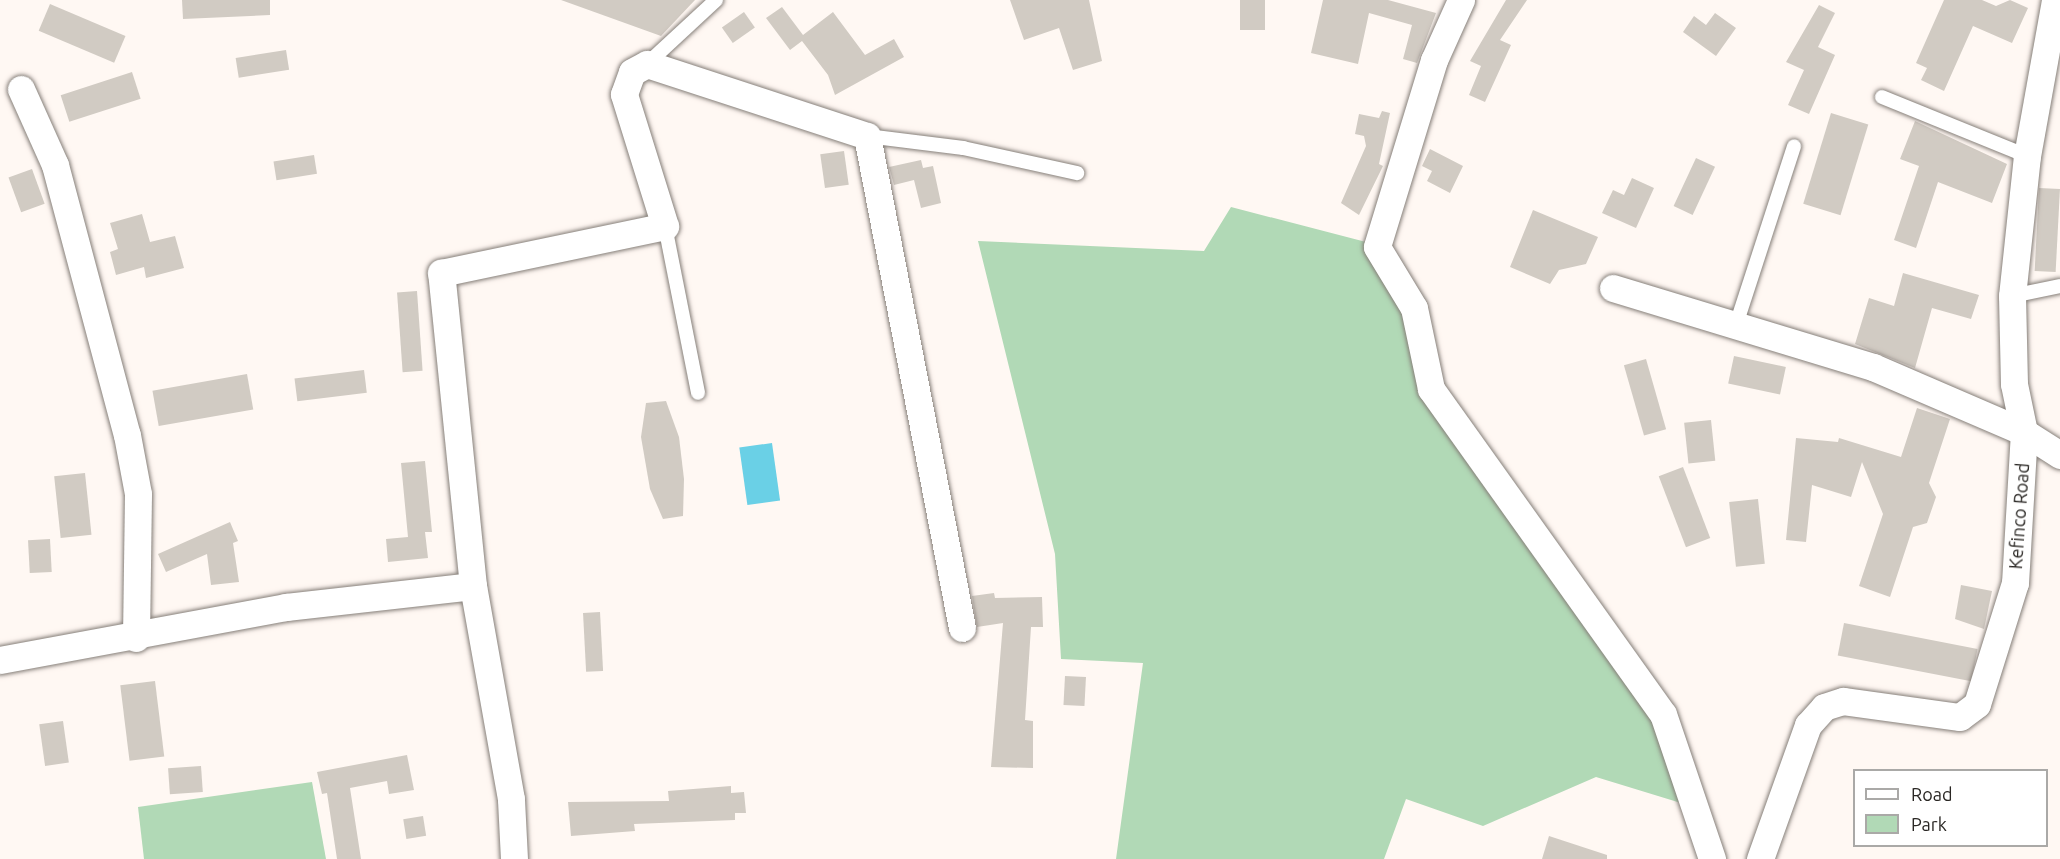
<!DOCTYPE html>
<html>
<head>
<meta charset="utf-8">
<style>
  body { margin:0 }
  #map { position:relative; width:2060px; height:859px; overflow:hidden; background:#fff8f3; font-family:Ubuntu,sans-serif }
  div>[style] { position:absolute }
  .green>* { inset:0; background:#b1d9b6 }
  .water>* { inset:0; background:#6ad0e6; transform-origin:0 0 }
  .building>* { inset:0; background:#d1cbc3; transform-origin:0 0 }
  .roads { filter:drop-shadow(0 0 2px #867f79) drop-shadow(0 0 2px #867f79) }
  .lane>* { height:14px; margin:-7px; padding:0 7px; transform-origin:7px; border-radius:7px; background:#fff }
  .street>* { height:27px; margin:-13.5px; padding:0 13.5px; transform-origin:13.5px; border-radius:13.5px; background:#fff }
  span { translate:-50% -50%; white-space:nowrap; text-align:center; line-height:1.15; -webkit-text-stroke:4.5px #fff; paint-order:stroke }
  .street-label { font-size:18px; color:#2a2724 }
  .legend { position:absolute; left:1853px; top:769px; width:195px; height:78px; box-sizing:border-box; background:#fff; border:2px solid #aaa9a7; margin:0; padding:8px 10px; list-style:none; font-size:18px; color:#2a2724 }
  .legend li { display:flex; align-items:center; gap:12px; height:30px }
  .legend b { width:30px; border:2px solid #aaa9a7 }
</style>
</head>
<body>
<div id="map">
  <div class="green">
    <i style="clip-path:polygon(1231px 207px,1389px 248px,1439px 388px,1665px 707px,1707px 811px,1596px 777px,1483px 826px,1406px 799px,1384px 859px,1116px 859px,1143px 663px,1061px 659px,1055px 554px,978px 241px,1204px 251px)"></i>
    <i style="clip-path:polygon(312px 782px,326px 859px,144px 859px,138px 807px)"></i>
  </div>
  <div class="water">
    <i style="left:772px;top:443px;width:58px;height:33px;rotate:82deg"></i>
  </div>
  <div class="building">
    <i style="clip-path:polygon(182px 0,270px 0,270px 15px,183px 19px)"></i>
    <i style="clip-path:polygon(561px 0,695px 0,661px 36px)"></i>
    <i style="clip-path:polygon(1010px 0,1089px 0,1102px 61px,1073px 70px,1059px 28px,1024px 40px)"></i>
    <i style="left:1240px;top:0;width:25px;height:30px"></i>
    <i style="clip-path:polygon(1323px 0,1388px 0,1436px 13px,1417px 63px,1403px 59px,1412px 25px,1369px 13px,1358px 64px,1311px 53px)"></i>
    <i style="clip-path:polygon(1506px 0,1527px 0,1500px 40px,1511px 45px,1485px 102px,1469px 95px,1481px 66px,1470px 61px)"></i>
    <i style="clip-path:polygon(1944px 0,1982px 0,1996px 6px,2010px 0,2028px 8px,2012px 43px,1973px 26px,1944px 91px,1921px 80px,1927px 68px,1916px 63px)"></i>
    <i style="left:50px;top:4px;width:82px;height:29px;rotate:23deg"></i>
    <i style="clip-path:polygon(1819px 5px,1835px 13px,1818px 47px,1835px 55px,1809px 114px,1788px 105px,1804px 70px,1786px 62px)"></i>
    <i style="clip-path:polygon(782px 7px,803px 35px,833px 12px,865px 55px,894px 39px,904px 57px,835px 95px,828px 75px,802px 41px,790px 50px,766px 18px)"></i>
    <i style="left:744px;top:12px;width:19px;height:27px;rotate:55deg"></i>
    <i style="clip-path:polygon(1715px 13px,1736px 28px,1716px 56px,1683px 32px,1694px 16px,1706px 25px)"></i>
    <i style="left:286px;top:50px;width:20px;height:51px;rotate:81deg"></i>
    <i style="left:132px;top:72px;width:28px;height:75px;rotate:72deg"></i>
    <i style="clip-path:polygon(1382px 111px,1390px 113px,1379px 164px,1383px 166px,1359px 215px,1341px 203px,1366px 146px,1364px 136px,1355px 134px,1359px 114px,1379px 118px)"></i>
    <i style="left:1831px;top:113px;width:39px;height:95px;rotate:17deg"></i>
    <i style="clip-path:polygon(1915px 121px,2007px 164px,1992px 203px,1938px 182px,1916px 248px,1894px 240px,1919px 166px,1900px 159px)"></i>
    <i style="clip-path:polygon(1430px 149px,1463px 166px,1450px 193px,1427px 181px,1432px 171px,1422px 166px)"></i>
    <i style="left:844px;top:151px;width:34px;height:24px;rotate:82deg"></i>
    <i style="left:314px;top:155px;width:19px;height:41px;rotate:81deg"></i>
    <i style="left:1696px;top:158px;width:21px;height:53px;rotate:25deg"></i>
    <i style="clip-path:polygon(921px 160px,923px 168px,933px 166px,941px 203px,921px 208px,914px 180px,894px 185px,889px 167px)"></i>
    <i style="left:32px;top:169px;width:37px;height:25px;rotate:70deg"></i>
    <i style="clip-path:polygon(1632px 178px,1654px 188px,1636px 228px,1602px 213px,1613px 190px,1624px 195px)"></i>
    <i style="left:2039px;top:188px;width:21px;height:83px;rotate:3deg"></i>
    <i style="clip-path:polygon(1533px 210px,1598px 237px,1586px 264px,1559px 270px,1550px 284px,1510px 267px)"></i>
    <i style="clip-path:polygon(142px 214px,150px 242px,175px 236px,184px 268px,146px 278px,144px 267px,116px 275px,110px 252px,118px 249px,110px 223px)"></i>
    <i style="clip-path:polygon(1903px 273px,1979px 295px,1971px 319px,1932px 308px,1915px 368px,1855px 344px,1869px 298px,1894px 306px)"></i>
    <i style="left:417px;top:291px;width:80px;height:20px;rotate:86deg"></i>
    <i style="left:1734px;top:356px;width:53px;height:28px;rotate:12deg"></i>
    <i style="left:1646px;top:359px;width:73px;height:23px;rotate:74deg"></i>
    <i style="left:364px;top:370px;width:23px;height:70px;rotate:83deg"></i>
    <i style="left:247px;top:374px;width:36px;height:96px;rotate:80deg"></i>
    <i style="clip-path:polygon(666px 401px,679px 437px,684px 479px,683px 516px,663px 519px,650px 489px,641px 437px,646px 403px)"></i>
    <i style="clip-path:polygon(1917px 408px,1950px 419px,1929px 483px,1936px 497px,1927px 523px,1913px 527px,1890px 597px,1859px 586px,1883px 514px,1862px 462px,1851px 497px,1812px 485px,1806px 542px,1786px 540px,1796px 438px,1838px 442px,1839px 438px,1901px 457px)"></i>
    <i style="left:1711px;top:420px;width:41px;height:27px;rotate:84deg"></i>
    <i style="clip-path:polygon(425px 461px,432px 532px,425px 532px,428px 558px,388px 562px,386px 539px,408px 537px,401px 463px)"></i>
    <i style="left:1683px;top:467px;width:76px;height:26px;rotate:69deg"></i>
    <i style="left:85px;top:473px;width:62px;height:31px;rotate:84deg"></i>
    <i style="left:1758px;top:499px;width:65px;height:29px;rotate:84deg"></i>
    <i style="clip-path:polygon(230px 522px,238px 541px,233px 543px,239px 582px,211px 585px,207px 554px,166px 572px,158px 554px)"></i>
    <i style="left:50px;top:539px;width:33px;height:22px;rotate:87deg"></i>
    <i style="clip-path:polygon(1961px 585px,1992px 591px,1984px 629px,1955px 619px)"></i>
    <i style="clip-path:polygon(994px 593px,995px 598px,1042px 597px,1043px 627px,1031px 627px,1025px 720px,1033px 721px,1033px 768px,991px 767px,1003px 623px,977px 627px,972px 596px)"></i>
    <i style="left:600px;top:612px;width:59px;height:17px;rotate:87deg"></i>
    <i style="left:1844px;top:623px;width:136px;height:33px;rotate:11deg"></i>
    <i style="left:1065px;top:676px;width:21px;height:29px;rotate:3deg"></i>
    <i style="left:155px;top:681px;width:76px;height:35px;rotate:83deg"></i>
    <i style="left:63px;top:721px;width:42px;height:24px;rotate:82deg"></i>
    <i style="clip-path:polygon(407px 755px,414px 790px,389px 794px,387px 781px,350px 788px,361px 859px,337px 859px,327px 793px,322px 794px,317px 772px)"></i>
    <i style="left:201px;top:766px;width:26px;height:33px;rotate:86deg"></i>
    <i style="clip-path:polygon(731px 786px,731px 793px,744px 792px,746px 813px,735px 813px,735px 820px,634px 824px,635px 831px,571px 836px,568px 802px,669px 801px,668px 791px)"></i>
    <i style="left:423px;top:816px;width:20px;height:20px;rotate:81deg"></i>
    <i style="clip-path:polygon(1549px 836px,1607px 855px,1607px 859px,1542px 859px)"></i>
  </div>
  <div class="roads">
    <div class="lane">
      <i style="left:647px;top:64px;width:94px;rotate:-42.8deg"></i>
      <i style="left:1882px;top:97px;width:157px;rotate:22.1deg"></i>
      <i style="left:867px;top:136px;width:97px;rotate:7.1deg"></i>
      <i style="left:963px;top:148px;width:117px;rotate:12.4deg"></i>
      <i style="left:665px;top:226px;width:170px;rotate:78.8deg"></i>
      <i style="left:2012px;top:296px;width:49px;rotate:-11.8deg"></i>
      <i style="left:1735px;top:328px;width:191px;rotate:-72deg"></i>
    </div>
    <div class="street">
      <i style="left:1461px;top:0;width:66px;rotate:114.2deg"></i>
      <i style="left:1434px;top:60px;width:195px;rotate:107deg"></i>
      <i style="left:1377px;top:247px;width:71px;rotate:58.8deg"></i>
      <i style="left:1414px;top:308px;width:83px;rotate:78.1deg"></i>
      <i style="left:1431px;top:389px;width:399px;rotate:54.5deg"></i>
      <i style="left:1663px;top:714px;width:153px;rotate:71.3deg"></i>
      <i style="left:21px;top:89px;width:83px;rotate:65.9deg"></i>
      <i style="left:55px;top:165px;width:279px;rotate:75.1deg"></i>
      <i style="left:127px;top:435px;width:60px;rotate:79.4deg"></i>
      <i style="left:138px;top:494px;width:144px;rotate:90.8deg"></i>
      <i style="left:1613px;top:288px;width:272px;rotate:16.9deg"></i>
      <i style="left:1873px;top:367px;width:164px;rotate:23.3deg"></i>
      <i style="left:2024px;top:432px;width:43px;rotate:32.6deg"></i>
      <i style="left:0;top:660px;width:291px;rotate:-10.5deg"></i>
      <i style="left:286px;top:607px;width:188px;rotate:-6.4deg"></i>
      <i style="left:514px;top:859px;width:60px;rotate:-92.9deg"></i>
      <i style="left:511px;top:799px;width:216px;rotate:-100.1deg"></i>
      <i style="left:473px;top:586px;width:315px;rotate:-95.8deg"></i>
      <i style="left:441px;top:273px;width:229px;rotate:-11.8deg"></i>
      <i style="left:665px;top:226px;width:138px;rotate:-107.3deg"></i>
      <i style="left:624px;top:94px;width:23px;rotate:-70deg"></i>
      <i style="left:632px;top:72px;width:17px;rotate:-28deg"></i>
      <i style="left:647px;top:64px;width:231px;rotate:18.1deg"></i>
      <i style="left:867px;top:136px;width:501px;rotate:79.07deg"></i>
      <i style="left:1760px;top:859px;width:142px;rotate:-70.3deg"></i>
      <i style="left:1808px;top:725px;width:24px;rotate:-48deg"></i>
      <i style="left:1824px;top:707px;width:20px;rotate:-18deg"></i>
      <i style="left:1843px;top:701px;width:118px;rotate:7.8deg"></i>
      <i style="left:1960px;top:717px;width:21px;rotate:-37deg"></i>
      <i style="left:1977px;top:704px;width:127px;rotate:-72.6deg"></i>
      <i style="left:2015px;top:583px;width:151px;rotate:-86.6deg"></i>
      <i style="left:2024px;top:432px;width:49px;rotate:-101.8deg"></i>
      <i style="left:2014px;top:384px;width:88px;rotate:-91.3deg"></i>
      <i style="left:2012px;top:296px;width:141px;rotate:-83.9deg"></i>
      <i style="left:2027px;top:156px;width:158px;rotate:-79.8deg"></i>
    </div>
  </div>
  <div class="street-label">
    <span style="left:2019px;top:516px;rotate:-86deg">Kefinco Road</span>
  </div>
  <ul class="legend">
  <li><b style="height:8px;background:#fff"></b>Road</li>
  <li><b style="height:16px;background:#b1d9b6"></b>Park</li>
  </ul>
</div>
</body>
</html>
